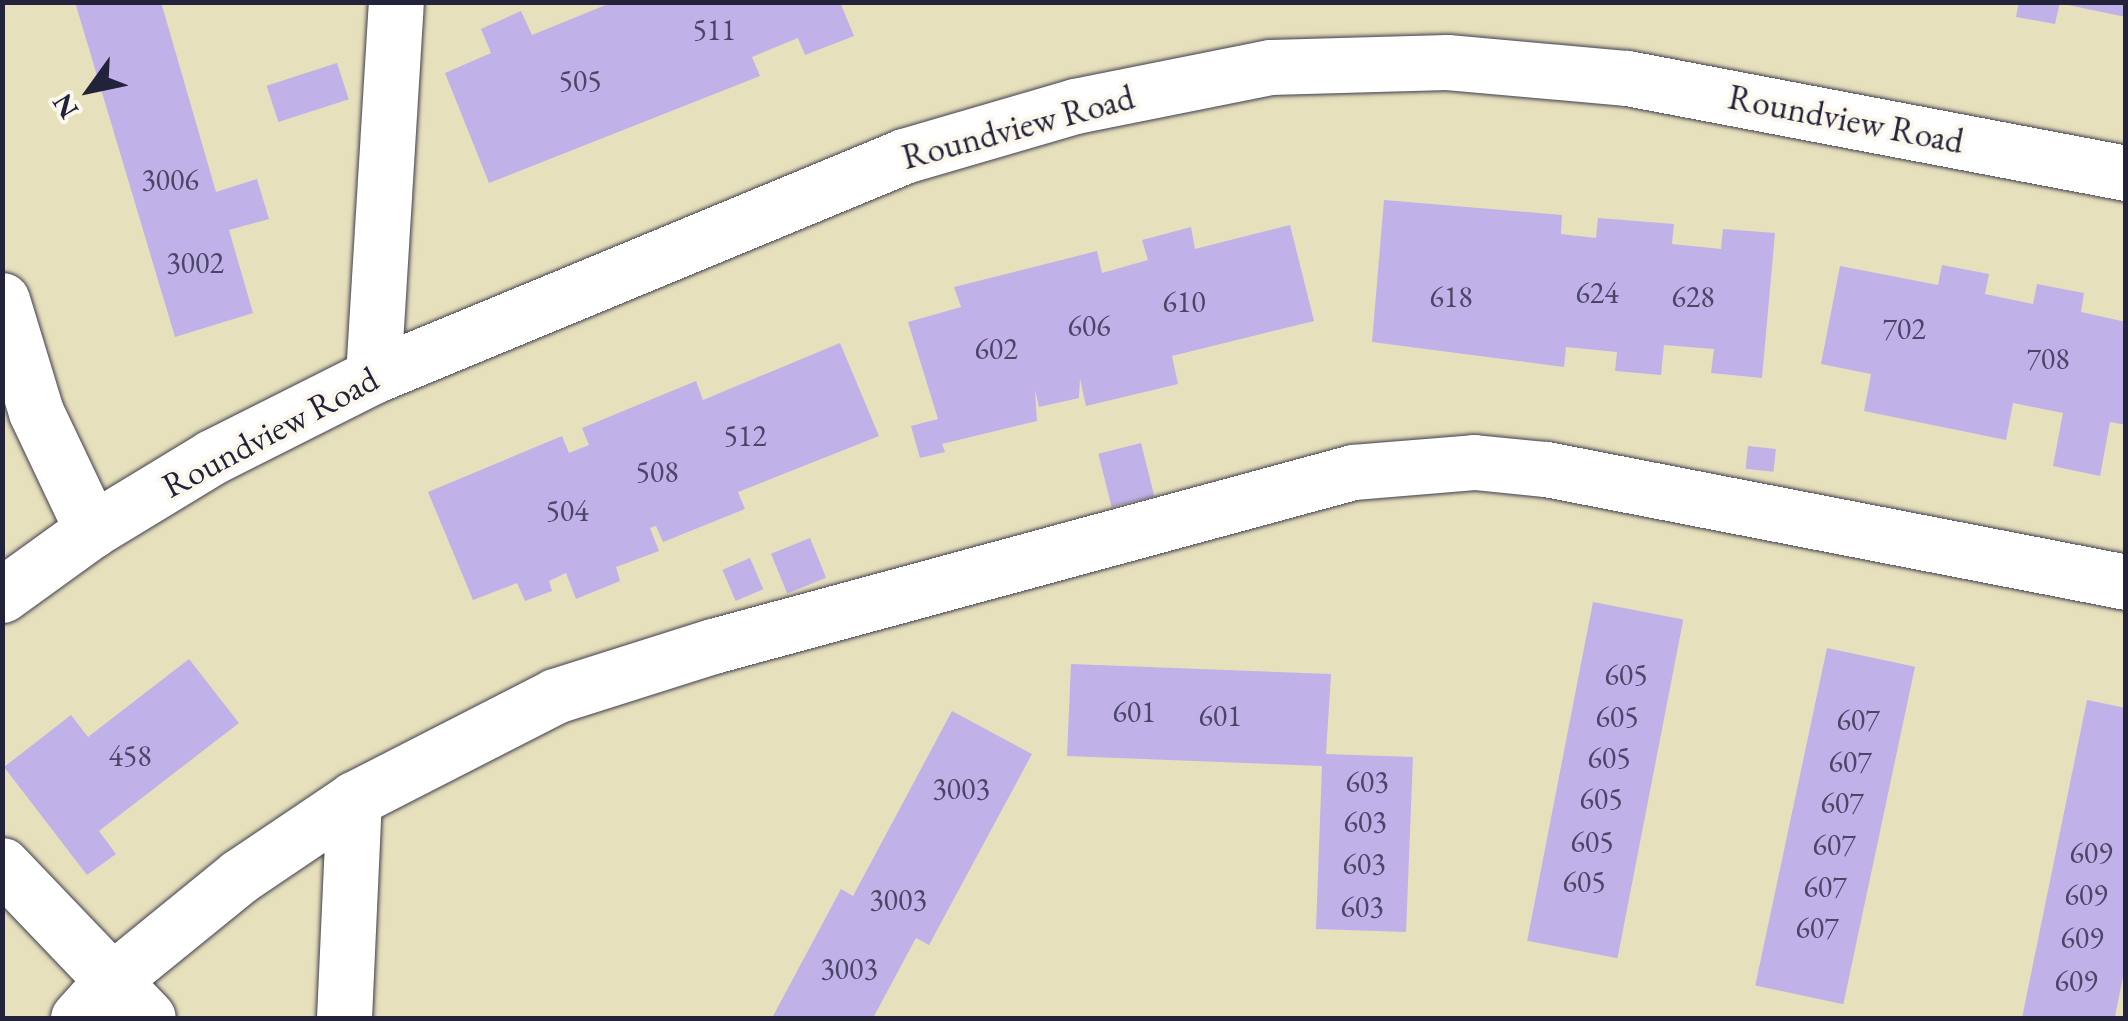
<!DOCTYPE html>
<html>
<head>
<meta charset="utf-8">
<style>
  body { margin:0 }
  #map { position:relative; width:2128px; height:1021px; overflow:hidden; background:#e7e0bc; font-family:"EB Garamond",serif }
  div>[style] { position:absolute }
  .building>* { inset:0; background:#c0b1e9; transform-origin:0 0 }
  .roads { filter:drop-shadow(0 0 2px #403e4e) drop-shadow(0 0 2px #403e4e) }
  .minor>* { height:55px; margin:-27.5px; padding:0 27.5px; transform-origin:27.5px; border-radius:27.5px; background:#fff }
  span { translate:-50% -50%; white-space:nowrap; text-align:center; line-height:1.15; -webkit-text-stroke:8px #fbf7ec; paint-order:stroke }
  .number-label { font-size:30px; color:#4a4666 }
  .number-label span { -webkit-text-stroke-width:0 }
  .street-label { font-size:35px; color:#22223b }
  .frame { position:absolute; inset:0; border:5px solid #22223b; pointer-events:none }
  .north { position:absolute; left:40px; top:40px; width:100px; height:100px; -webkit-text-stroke:8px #fbf7ec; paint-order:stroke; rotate:237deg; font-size:28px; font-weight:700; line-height:40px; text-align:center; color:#22223b }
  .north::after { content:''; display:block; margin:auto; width:35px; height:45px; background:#22223b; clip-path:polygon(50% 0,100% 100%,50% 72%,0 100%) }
</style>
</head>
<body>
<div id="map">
  <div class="building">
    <i style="clip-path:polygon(75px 2px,161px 2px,216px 192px,257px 179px,269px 219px,229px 230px,253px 313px,175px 337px)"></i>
    <i style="clip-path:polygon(613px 2px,840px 2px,854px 36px,805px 55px,798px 38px,752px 57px,760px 76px,489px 183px,445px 73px,491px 53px,481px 29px,521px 11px,532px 35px)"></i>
    <i style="clip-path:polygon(2019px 2px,2060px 2px,2055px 24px,2016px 17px)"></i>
    <i style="clip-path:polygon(2064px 2px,2126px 2px,2126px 17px,2063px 4px)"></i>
    <i style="left:337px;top:63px;width:38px;height:74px;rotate:72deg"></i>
    <i style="clip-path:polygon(1384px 200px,1562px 215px,1561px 234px,1596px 238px,1598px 218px,1674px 224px,1672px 244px,1721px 249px,1723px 229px,1775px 233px,1762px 378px,1711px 373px,1714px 349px,1664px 345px,1661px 375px,1615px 371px,1617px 352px,1566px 347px,1564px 367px,1372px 342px)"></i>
    <i style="clip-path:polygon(1290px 225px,1314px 321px,1172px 356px,1178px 384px,1086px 406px,1080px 379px,1079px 398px,1039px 407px,1035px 390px,1037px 421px,942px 444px,945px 452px,920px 458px,911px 426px,938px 419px,908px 322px,961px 307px,954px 287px,1097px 251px,1102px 273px,1148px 260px,1142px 240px,1191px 227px,1195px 249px)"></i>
    <i style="clip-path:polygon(1942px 265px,1989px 274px,1985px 294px,2033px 304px,2037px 284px,2084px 293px,2081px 312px,2126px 322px,2126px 425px,2110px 422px,2100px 476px,2053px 466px,2063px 413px,2013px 403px,2006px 440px,1957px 430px,1864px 411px,1871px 374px,1821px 364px,1840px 266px,1938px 285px)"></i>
    <i style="clip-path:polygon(840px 343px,879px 436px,738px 492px,745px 509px,663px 542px,656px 526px,650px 528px,659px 551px,616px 567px,620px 581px,576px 599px,566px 573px,549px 581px,552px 591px,525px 601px,517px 583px,473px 600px,428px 492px,562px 436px,569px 453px,589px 445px,582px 428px,696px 381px,703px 400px)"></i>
    <i style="left:1141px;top:443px;width:55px;height:44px;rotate:76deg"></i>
    <i style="left:1748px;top:446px;width:28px;height:23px;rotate:6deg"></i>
    <i style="left:810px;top:538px;width:43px;height:42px;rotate:68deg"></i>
    <i style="left:750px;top:558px;width:34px;height:30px;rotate:67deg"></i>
    <i style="left:1593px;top:602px;width:92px;height:345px;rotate:11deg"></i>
    <i style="left:1827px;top:648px;width:90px;height:345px;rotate:12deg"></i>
    <i style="clip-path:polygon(189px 659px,239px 723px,99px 831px,116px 854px,87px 875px,4px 767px,71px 715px,88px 737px)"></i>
    <i style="clip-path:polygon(1071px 664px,1331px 674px,1326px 754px,1413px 757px,1406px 932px,1316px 929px,1322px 766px,1067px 756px)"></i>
    <i style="clip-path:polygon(2087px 700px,2126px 708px,2126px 963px,2116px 1011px,2115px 1018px,2022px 1018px)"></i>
    <i style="clip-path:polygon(952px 711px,1032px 754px,929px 945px,916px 938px,873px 1018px,772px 1018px,841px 889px,853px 896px)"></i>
  </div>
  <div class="roads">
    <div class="minor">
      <i style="left:2px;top:300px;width:117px;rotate:73.1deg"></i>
      <i style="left:36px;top:412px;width:131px;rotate:64.6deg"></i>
      <i style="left:373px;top:376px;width:375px;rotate:-86.5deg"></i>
      <i style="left:2px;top:595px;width:111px;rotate:-35.8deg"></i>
      <i style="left:92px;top:530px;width:140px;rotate:-31.3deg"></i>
      <i style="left:212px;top:457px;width:180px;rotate:-26.7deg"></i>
      <i style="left:373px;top:376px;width:575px;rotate:-22.5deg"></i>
      <i style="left:904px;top:156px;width:178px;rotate:-16.3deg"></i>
      <i style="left:1075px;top:106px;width:199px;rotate:-11.3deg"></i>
      <i style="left:1270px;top:67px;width:177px;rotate:-1.6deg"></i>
      <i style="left:1447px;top:62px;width:181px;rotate:5.1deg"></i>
      <i style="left:1627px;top:78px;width:508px;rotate:10.78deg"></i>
      <i style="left:2px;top:865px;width:211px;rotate:46.3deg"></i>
      <i style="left:78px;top:1018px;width:51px;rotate:-48.2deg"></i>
      <i style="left:112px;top:980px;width:165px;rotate:-39.1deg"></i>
      <i style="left:240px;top:876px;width:138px;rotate:-34deg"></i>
      <i style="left:354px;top:799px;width:226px;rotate:-27.1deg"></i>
      <i style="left:555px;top:696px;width:166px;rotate:-17.6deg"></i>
      <i style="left:713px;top:646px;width:663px;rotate:-15.21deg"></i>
      <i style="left:1353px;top:472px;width:121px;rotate:-4.7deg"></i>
      <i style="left:1474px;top:462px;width:72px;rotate:5.6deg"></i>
      <i style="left:1546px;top:469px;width:591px;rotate:11.02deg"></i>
      <i style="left:344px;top:1018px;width:219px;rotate:-87.4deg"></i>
    </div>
  </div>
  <div class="number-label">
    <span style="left:714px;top:30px">511</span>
    <span style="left:580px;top:81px">505</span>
    <span style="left:170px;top:180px">3006</span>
    <span style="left:195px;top:263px">3002</span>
    <span style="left:1597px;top:293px">624</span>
    <span style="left:1451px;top:297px">618</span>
    <span style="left:1693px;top:297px">628</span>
    <span style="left:1184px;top:302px">610</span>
    <span style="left:1089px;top:326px">606</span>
    <span style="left:1904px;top:329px">702</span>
    <span style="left:996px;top:349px">602</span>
    <span style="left:2048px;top:359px">708</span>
    <span style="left:745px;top:436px">512</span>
    <span style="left:657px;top:472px">508</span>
    <span style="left:567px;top:511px">504</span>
    <span style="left:1626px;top:675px">605</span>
    <span style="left:1134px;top:712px">601</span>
    <span style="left:1220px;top:716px">601</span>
    <span style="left:1617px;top:717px">605</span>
    <span style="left:1858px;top:720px">607</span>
    <span style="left:130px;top:756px">458</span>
    <span style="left:1609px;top:758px">605</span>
    <span style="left:1850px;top:762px">607</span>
    <span style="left:1367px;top:782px">603</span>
    <span style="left:961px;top:789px">3003</span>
    <span style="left:1601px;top:799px">605</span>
    <span style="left:1842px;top:803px">607</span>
    <span style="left:1365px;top:822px">603</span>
    <span style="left:1592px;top:842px">605</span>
    <span style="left:1834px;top:845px">607</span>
    <span style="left:2091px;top:853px">609</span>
    <span style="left:1364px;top:864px">603</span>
    <span style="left:1584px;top:882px">605</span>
    <span style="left:1825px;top:887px">607</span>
    <span style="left:2086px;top:895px">609</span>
    <span style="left:898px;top:900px">3003</span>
    <span style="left:1362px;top:907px">603</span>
    <span style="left:1817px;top:928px">607</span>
    <span style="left:2082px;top:938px">609</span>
    <span style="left:849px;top:969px">3003</span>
    <span style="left:2076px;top:981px">609</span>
  </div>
  <div class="street-label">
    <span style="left:1846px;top:119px;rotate:11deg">Roundview Road</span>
    <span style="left:1018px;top:127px;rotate:-15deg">Roundview Road</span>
    <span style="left:270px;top:432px;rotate:-28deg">Roundview Road</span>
  </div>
  <div class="frame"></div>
  <div class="north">N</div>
</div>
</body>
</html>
